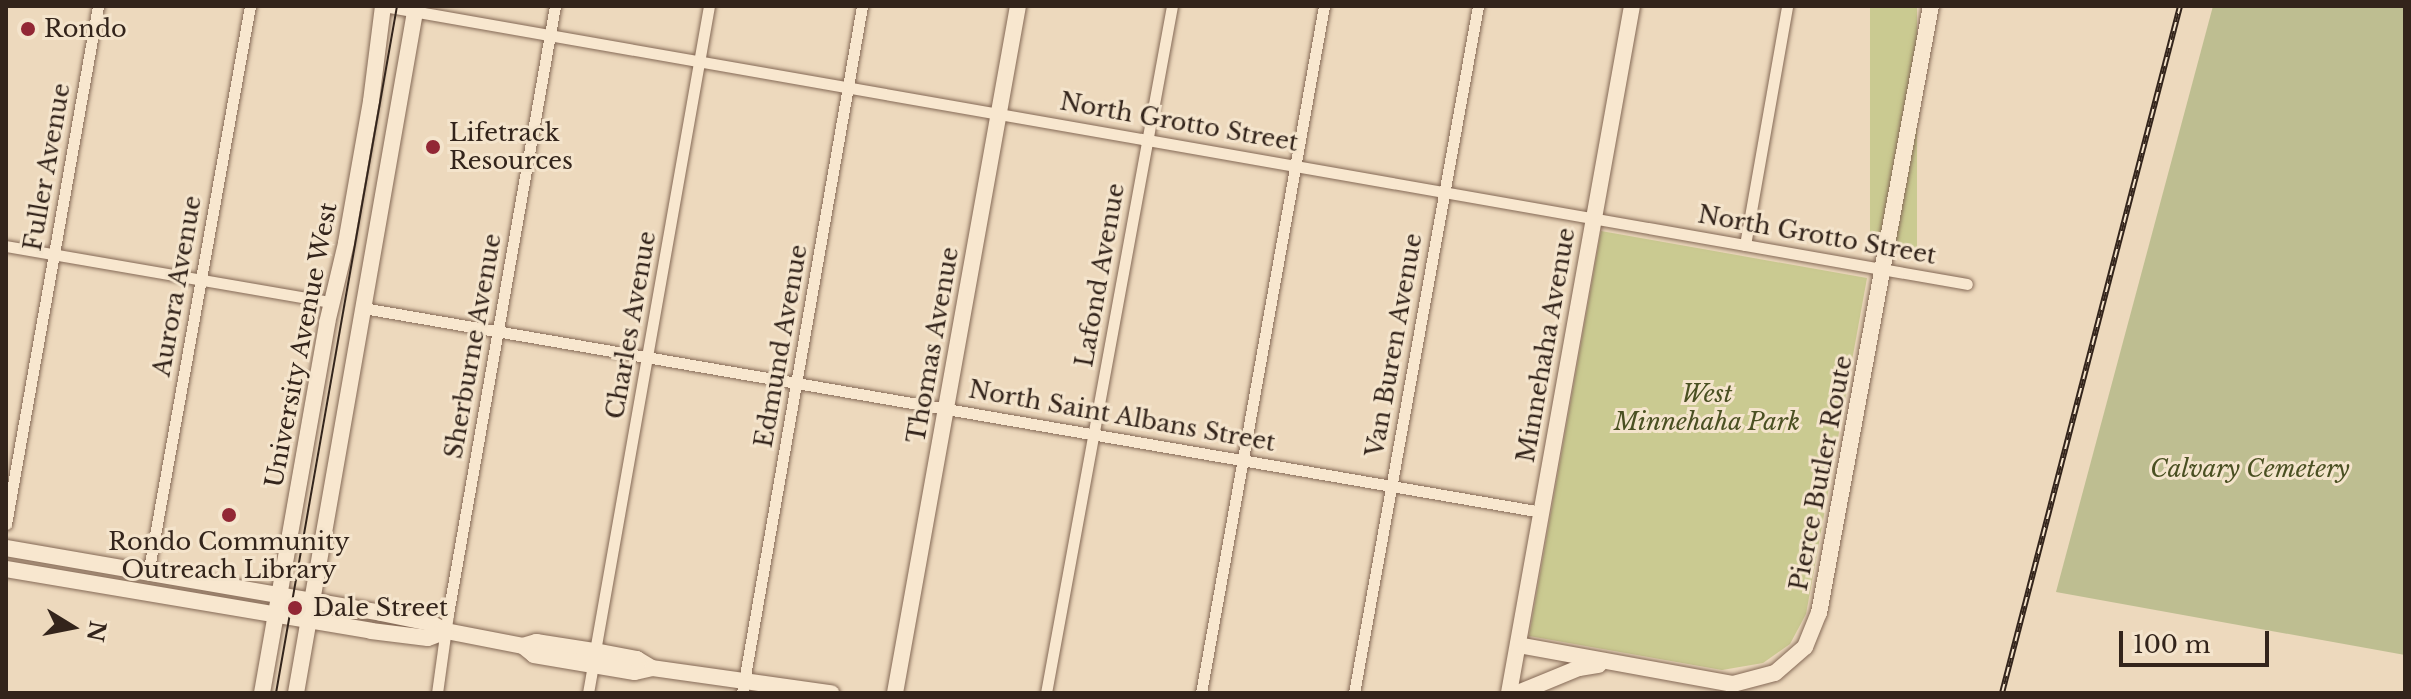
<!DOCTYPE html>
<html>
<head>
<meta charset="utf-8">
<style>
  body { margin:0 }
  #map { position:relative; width:2411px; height:699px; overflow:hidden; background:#edd9bd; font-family:"Libre Baskerville",serif }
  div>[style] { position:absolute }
  .green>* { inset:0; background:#caca91; transform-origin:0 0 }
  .cemetery>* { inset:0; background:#bebe91 }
  .roads { filter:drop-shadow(0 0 2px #846956) drop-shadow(0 0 2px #846956) }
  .street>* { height:11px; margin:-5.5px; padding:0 5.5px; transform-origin:5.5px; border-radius:5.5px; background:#f8e7cf }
  .secondary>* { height:16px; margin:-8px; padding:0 8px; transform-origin:8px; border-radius:8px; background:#f8e7cf }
  .tram>* { height:2px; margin:-1px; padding:0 1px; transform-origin:1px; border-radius:1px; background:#33241b }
  .rail>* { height:6px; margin-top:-3px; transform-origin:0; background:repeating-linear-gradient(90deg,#f4e4cc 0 9px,#33241b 0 18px); box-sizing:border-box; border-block:2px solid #33241b }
  .dots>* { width:22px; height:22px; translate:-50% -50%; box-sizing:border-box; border:4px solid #f4e4cc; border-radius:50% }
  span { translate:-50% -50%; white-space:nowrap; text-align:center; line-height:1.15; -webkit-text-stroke:6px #f4e4cc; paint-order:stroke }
  .poi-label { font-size:24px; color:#33241b }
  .left { translate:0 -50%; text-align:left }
  .street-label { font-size:24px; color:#33241b }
  .park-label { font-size:24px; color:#4a5022; font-style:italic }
  .frame { position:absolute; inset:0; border:8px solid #33241b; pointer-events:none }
  .north { position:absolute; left:32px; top:587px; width:80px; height:80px; -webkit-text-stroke:6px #f4e4cc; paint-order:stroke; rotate:100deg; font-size:22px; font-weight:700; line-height:32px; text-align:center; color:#33241b }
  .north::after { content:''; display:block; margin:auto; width:28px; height:36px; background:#33241b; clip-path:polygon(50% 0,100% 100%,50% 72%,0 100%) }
  .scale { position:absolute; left:2119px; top:631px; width:150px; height:36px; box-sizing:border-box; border:4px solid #33241b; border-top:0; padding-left:10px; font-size:24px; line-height:28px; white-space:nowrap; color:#33241b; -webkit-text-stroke:6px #f4e4cc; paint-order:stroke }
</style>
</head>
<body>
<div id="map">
  <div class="green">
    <i style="left:1870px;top:6px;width:47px;height:242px"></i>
    <i style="clip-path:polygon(1601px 231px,1867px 278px,1806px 614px,1790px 644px,1763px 663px,1722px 670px,1529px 636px)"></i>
  </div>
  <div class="cemetery">
    <i style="clip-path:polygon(2213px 6px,2405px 6px,2405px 655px,2056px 592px)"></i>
  </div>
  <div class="roads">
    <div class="street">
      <i style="left:384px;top:6px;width:1607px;rotate:9.96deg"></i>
      <i style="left:1745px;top:245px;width:243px;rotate:-80deg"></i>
      <i style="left:6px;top:246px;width:330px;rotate:9.8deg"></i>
      <i style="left:363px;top:308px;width:1196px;rotate:9.82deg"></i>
      <i style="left:6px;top:524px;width:526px;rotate:-79.93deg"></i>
      <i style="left:148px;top:574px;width:577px;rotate:-79.82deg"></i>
      <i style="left:595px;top:651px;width:655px;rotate:-79.98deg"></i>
      <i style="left:437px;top:693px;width:80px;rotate:-82.1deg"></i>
      <i style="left:448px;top:614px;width:617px;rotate:-80.02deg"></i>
      <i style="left:588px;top:693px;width:28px;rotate:-80deg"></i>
      <i style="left:742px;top:693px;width:697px;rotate:-80.09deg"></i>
      <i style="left:1046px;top:693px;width:698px;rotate:-79.61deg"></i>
      <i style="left:1201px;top:693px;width:698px;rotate:-79.85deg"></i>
      <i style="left:1354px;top:693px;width:698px;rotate:-79.77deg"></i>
    </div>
    <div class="secondary">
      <i style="left:6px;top:548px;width:381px;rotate:9.8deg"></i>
      <i style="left:381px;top:613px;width:50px;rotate:11.5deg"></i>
      <i style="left:430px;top:623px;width:18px;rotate:27deg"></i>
      <i style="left:446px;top:631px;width:78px;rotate:11deg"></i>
      <i style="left:523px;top:646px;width:14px;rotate:-17deg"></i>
      <i style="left:536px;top:642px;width:60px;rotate:8.7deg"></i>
      <i style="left:595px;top:651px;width:43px;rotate:10.8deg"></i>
      <i style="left:637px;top:659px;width:17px;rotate:31deg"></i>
      <i style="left:6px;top:569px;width:370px;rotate:9.6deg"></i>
      <i style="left:371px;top:631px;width:57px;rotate:7deg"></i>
      <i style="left:428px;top:638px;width:19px;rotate:-21deg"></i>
      <i style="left:1518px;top:645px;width:219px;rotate:10.3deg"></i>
      <i style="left:1733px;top:684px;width:43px;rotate:-14.7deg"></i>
      <i style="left:1775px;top:673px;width:40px;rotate:-41deg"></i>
      <i style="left:1805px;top:647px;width:37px;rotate:-68deg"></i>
      <i style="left:1819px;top:613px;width:617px;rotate:-79.55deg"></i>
      <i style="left:523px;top:646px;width:14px;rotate:39deg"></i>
      <i style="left:534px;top:655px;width:102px;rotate:9.6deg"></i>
      <i style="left:635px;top:672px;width:17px;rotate:-13deg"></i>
      <i style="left:652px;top:668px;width:181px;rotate:8deg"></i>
      <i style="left:262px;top:693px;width:376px;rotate:-80deg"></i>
      <i style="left:327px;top:323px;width:82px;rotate:-76.6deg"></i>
      <i style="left:346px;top:243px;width:144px;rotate:-80deg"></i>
      <i style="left:371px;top:101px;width:96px;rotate:-82.8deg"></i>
      <i style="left:296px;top:693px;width:697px;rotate:-80.09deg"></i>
      <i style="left:895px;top:693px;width:698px;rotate:-79.85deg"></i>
      <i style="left:1509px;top:693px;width:698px;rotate:-79.85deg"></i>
      <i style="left:1518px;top:693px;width:66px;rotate:-22.3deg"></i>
      <i style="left:1579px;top:668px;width:20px;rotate:-9deg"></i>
    </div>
  </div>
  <div class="tram">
    <i style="left:276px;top:693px;width:698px;rotate:-80.01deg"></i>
  </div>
  <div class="rail">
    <i style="left:2002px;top:693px;width:710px;rotate:-75.47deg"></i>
  </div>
  <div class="dots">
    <i style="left:28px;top:29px;background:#922735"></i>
    <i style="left:433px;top:147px;background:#922735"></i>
    <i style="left:229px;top:515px;background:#922735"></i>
    <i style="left:295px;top:608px;background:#922735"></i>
  </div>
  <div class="poi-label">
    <span class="left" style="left:44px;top:29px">Rondo</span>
    <span class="left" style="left:449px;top:147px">Lifetrack<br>Resources</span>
    <span style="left:229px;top:556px">Rondo Community<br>Outreach Library</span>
    <span class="left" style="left:313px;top:608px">Dale Street</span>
  </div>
  <div class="street-label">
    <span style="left:1179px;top:122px;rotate:10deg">North Grotto Street</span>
    <span style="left:47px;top:167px;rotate:-80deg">Fuller Avenue</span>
    <span style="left:1817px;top:235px;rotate:10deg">North Grotto Street</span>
    <span style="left:1100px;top:275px;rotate:-80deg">Lafond Avenue</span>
    <span style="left:177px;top:286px;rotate:-80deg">Aurora Avenue</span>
    <span style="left:631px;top:325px;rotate:-80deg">Charles Avenue</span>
    <span style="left:301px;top:345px;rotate:-79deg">University Avenue West</span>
    <span style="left:933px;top:345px;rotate:-80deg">Thomas Avenue</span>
    <span style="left:1394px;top:345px;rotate:-80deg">Van Buren Avenue</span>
    <span style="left:1546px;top:345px;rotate:-80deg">Minnehaha Avenue</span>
    <span style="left:473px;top:346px;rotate:-80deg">Sherburne Avenue</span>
    <span style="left:781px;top:346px;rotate:-80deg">Edmund Avenue</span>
    <span style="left:1122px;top:416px;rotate:10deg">North Saint Albans Street</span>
    <span style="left:1821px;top:473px;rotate:-79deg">Pierce Butler Route</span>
  </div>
  <div class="park-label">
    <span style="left:1707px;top:408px">West<br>Minnehaha Park</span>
    <span style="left:2250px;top:469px">Calvary Cemetery</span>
  </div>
  <div class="frame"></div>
  <div class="north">N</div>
  <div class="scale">100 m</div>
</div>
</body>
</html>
